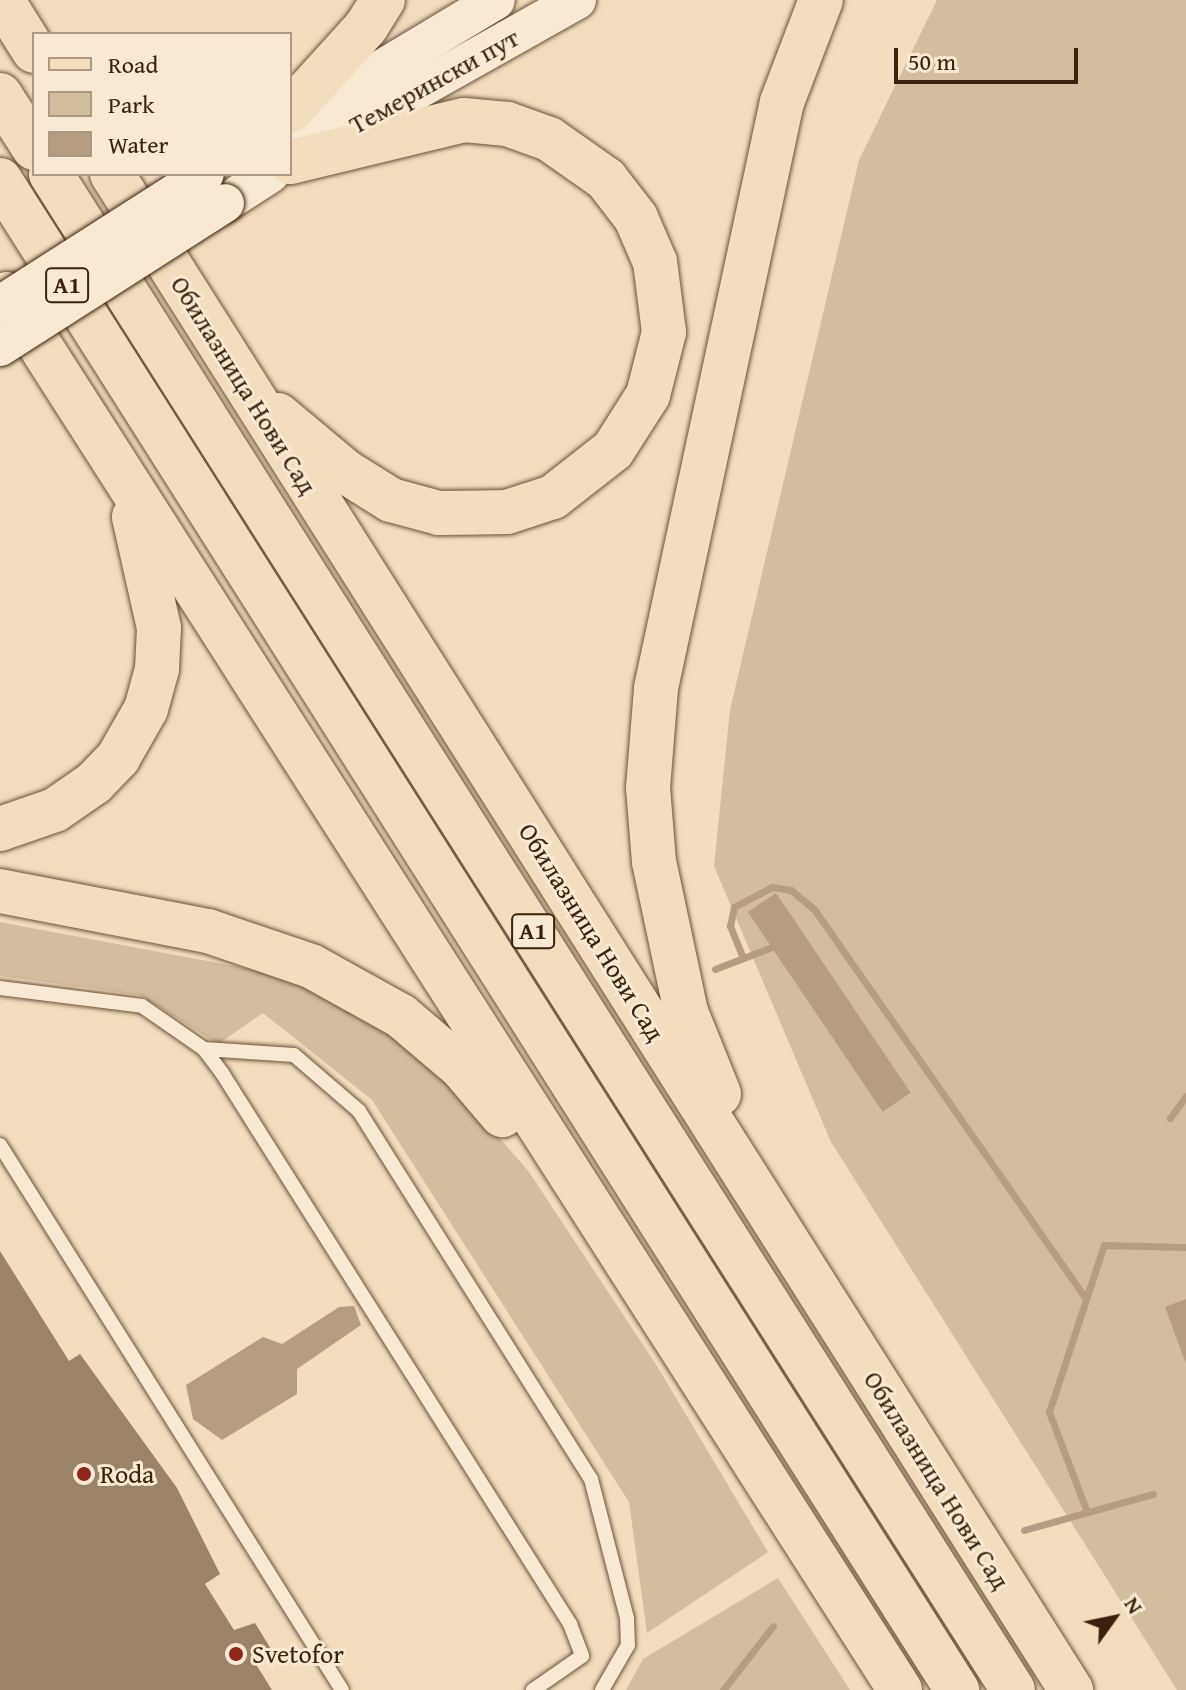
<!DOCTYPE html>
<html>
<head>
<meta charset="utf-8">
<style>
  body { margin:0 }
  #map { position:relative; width:1186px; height:1690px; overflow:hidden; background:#f2ddbc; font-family:"Gentium Book Plus",serif }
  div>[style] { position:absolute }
  .green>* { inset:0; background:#d3bd9f }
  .water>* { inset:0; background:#b49d81; transform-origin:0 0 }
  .stream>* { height:7px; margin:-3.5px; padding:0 3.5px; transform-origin:3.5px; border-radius:3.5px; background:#b49d81 }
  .building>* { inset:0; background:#9a8369 }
  .roads { filter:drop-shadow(0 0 2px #69513a) drop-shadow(0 0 2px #69513a) }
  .lane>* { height:14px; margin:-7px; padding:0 7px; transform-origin:7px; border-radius:7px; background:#f7e9d3 }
  .secondary>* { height:38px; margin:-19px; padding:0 19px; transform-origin:19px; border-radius:19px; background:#f7e9d3 }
  .primary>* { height:44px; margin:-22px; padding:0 22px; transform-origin:22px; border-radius:22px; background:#f2ddbc }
  .highway>* { height:44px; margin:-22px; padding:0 22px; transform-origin:22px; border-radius:22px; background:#f2ddbc }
  .bridges { filter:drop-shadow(0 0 2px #3b220f) drop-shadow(0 0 2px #3b220f) }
  .secondary-bridge>* { height:38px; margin:-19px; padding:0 19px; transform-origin:19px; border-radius:19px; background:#f7e9d3 }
  .dots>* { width:22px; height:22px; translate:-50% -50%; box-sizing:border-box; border:4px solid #f7e9d3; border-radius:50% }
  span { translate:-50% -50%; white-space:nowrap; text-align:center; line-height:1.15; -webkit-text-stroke:6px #f7e9d3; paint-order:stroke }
  .shield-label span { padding:2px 6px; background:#f7e9d3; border:2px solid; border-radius:6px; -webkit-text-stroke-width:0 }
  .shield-label { font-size:24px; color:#3b220f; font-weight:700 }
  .street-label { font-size:26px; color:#3b220f }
  .poi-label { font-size:26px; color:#3b220f }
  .left { translate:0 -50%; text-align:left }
  .legend { position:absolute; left:32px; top:32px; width:260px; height:144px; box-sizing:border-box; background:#f7e9d3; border:2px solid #ac9985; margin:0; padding:10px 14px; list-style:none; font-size:24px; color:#3b220f }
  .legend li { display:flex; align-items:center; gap:16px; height:40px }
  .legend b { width:40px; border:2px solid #ac9985 }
  .north { position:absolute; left:1074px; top:1578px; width:80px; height:80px; -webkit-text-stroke:6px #f7e9d3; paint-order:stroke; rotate:57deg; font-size:22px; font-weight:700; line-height:32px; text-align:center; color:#3b220f }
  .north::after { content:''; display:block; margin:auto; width:28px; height:36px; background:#3b220f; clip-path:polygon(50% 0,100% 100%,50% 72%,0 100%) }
  .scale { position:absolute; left:894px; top:48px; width:184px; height:36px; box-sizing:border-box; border:4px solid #3b220f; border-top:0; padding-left:10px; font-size:24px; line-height:28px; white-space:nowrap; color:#3b220f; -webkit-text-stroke:6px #f7e9d3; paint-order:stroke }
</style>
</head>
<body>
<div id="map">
  <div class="green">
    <i style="clip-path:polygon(937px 0,1186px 0,1186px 1690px,1177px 1690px,831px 1142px,714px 866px,730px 710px,859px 160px)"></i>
    <i style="clip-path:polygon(0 922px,250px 969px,341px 1000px,431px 1058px,529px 1172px,657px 1366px,768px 1552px,647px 1633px,629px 1502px,372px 1100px,263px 1013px,218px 1044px,140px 995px,0 976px)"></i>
    <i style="clip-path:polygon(778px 1578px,850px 1690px,626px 1690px,643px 1659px)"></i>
  </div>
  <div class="water">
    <i style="left:776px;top:893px;width:241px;height:34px;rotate:56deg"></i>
    <i style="clip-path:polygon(1186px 1299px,1186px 1364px,1165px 1307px)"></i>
    <i style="clip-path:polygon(354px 1306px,361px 1325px,297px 1369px,297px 1394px,222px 1440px,193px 1419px,186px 1385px,263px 1337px,282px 1344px,339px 1307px)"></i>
  </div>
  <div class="stream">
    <i style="left:743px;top:958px;width:35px;rotate:-112deg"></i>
    <i style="left:730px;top:926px;width:19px;rotate:-78deg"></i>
    <i style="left:734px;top:907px;width:43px;rotate:-27.8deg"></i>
    <i style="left:772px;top:887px;width:19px;rotate:9deg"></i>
    <i style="left:791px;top:890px;width:30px;rotate:40deg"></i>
    <i style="left:814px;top:909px;width:475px;rotate:55.1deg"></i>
    <i style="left:715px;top:969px;width:61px;rotate:-21.1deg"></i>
    <i style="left:1170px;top:1118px;width:27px;rotate:-54deg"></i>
    <i style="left:1087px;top:1512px;width:107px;rotate:-110.8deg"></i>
    <i style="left:1049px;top:1412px;width:176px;rotate:-71.8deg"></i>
    <i style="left:1104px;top:1245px;width:82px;rotate:1.4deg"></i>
    <i style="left:1024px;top:1530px;width:134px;rotate:-15.6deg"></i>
    <i style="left:723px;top:1690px;width:81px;rotate:-52deg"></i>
  </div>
  <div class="building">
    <i style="clip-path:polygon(0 1251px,69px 1361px,80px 1354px,177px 1488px,220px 1574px,205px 1584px,234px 1630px,255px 1623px,271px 1649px,267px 1652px,270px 1657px,257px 1666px,272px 1690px,0 1690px)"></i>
  </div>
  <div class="roads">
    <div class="lane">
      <i style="left:0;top:988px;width:143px;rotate:7.2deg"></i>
      <i style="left:142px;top:1006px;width:75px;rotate:34.7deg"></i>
      <i style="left:204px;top:1049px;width:30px;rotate:53deg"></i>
      <i style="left:222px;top:1073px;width:652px;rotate:57.72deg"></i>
      <i style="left:570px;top:1624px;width:34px;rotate:69deg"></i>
      <i style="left:582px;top:1656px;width:60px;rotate:145.2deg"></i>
      <i style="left:204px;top:1049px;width:90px;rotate:3.8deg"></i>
      <i style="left:294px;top:1055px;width:86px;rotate:40.7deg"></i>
      <i style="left:359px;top:1111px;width:435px;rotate:57.8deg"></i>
      <i style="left:591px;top:1479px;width:144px;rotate:75.5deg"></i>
      <i style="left:627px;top:1618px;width:27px;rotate:88deg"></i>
      <i style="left:628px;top:1645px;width:52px;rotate:120deg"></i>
      <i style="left:0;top:1145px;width:643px;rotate:57.89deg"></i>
    </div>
    <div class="secondary">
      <i style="left:290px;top:124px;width:240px;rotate:-31deg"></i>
      <i style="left:313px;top:149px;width:303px;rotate:-29.4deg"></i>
      <i style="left:225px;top:203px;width:54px;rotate:-32.8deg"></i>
    </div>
    <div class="primary">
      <i style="left:2px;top:0;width:60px;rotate:57.9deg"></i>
      <i style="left:290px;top:111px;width:113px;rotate:-47.9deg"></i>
      <i style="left:366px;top:27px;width:32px;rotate:-58deg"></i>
      <i style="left:112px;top:174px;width:1794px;rotate:57.68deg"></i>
      <i style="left:7px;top:294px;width:1657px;rotate:57.39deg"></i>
      <i style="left:278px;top:415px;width:89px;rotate:40deg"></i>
      <i style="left:346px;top:472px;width:53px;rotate:31.9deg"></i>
      <i style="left:391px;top:500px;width:50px;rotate:15.2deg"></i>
      <i style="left:439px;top:513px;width:68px;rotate:-0.8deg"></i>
      <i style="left:507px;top:512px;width:48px;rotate:-18.1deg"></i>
      <i style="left:553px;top:497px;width:76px;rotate:-38.1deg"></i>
      <i style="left:613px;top:450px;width:65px;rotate:-57.5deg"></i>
      <i style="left:648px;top:395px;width:65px;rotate:-75.7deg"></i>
      <i style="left:664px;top:332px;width:71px;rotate:-97.3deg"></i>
      <i style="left:655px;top:262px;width:48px;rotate:-113.4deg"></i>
      <i style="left:636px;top:218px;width:49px;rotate:-127.6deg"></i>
      <i style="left:606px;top:179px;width:70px;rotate:-144.9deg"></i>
      <i style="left:549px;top:139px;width:45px;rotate:-160.3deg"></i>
      <i style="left:507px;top:124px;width:43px;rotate:-174.7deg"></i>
      <i style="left:464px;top:120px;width:179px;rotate:166.4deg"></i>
      <i style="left:0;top:829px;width:58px;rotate:-19.1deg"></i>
      <i style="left:55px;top:810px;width:47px;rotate:-34.7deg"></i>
      <i style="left:94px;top:783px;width:35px;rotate:-46deg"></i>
      <i style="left:118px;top:758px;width:56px;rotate:-60.3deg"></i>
      <i style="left:146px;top:709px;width:41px;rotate:-74.6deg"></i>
      <i style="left:157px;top:669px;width:41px;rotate:-87.2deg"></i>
      <i style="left:159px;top:628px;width:114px;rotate:-102.7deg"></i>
      <i style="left:0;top:891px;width:212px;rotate:10.9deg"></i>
      <i style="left:208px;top:931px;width:109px;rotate:18.8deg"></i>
      <i style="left:311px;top:966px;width:103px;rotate:29.1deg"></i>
      <i style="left:401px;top:1016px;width:80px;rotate:40.4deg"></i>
      <i style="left:462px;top:1068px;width:62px;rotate:49.6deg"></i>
      <i style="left:719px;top:1094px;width:88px;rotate:-111.9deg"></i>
      <i style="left:686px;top:1012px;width:153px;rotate:-102deg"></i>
      <i style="left:654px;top:862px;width:74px;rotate:-94.6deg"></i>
      <i style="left:648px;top:788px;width:100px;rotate:-85.4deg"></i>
      <i style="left:656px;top:688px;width:599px;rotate:-77.87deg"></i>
      <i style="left:782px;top:102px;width:109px;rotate:-69.1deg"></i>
    </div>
    <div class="highway">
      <i style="left:0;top:95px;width:63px;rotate:57.3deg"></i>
      <i style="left:51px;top:174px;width:1795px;rotate:57.6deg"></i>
      <i style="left:0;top:180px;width:1788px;rotate:57.63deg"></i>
    </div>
  </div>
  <div class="bridges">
    <div class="secondary-bridge">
      <i style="left:0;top:305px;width:243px;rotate:-32.6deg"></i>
      <i style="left:0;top:347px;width:267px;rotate:-32.6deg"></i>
    </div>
  </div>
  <div class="dots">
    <i style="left:84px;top:1474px;background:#8f2418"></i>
    <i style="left:236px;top:1654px;background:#8f2418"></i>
  </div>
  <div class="shield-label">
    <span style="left:67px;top:285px">A1</span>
    <span style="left:533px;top:931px">A1</span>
  </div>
  <div class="street-label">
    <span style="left:434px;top:81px;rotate:-29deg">Темерински пут</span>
    <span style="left:244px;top:385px;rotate:58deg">Обилазница Нови Сад</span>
    <span style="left:592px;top:932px;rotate:58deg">Обилазница Нови Сад</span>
    <span style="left:937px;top:1480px;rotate:58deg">Обилазница Нови Сад</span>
  </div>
  <div class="poi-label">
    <span class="left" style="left:100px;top:1474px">Roda</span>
    <span class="left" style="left:252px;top:1654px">Svetofor</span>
  </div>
  <ul class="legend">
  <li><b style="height:10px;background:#f2ddbc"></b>Road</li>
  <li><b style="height:22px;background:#d3bd9f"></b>Park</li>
  <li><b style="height:22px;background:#b49d81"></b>Water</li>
  </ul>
  <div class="north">N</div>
  <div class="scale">50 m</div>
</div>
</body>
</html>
